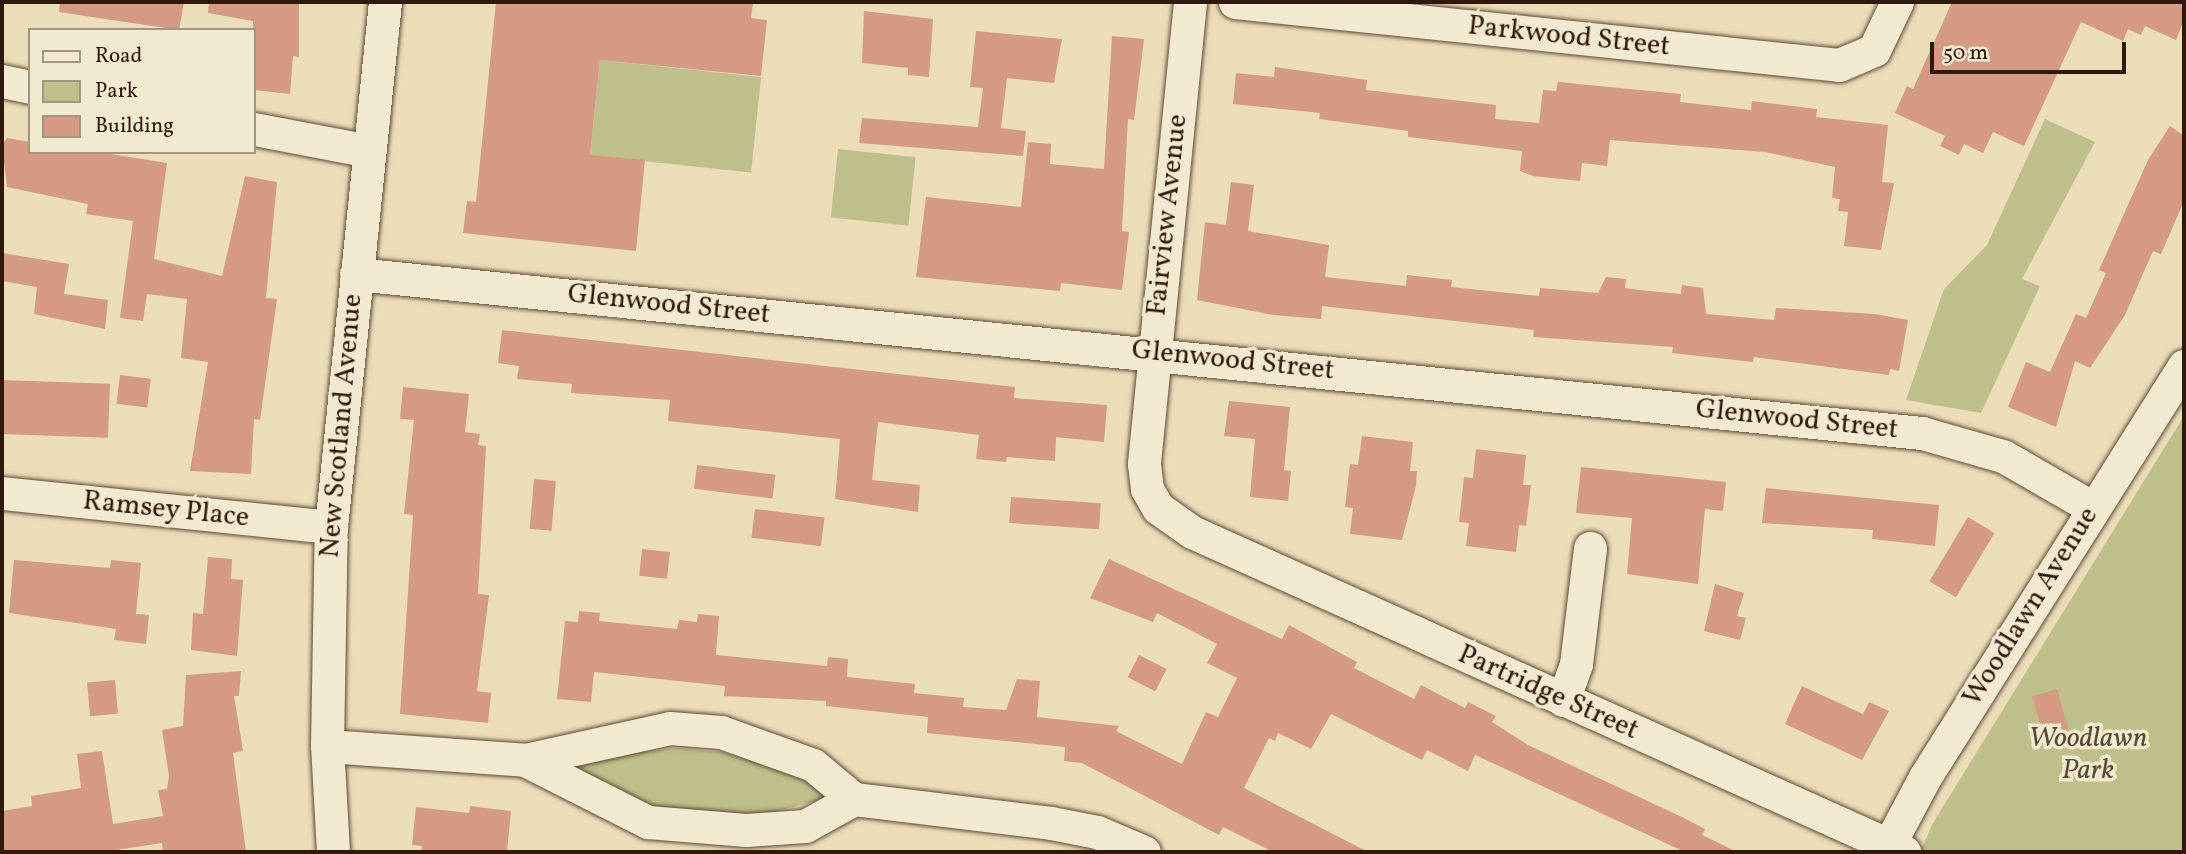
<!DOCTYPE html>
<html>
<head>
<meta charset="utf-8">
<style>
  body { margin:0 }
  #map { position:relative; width:2186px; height:854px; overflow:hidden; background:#ebddb8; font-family:Vollkorn,serif }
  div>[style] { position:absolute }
  .green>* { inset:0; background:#bebf8a; transform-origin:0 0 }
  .building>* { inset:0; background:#d49a84; transform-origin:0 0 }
  .roads { filter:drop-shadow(0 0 2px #5f4938) drop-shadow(0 0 2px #5f4938) }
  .minor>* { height:33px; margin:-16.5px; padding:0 16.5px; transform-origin:16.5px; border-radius:16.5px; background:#f2e9d1 }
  span { translate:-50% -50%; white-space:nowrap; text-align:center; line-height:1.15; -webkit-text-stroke:7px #f2e9d1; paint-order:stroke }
  .street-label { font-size:28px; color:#30180e }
  .park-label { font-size:28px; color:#5b4a33; font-style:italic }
  .frame { position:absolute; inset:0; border:4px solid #30180e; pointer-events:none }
  .legend { position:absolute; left:28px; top:28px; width:228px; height:126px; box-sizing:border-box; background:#f2e9d1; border:2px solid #a49583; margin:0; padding:9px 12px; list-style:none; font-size:21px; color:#30180e }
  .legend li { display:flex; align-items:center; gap:14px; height:35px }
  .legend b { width:35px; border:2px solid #a49583 }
  .scale { position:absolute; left:1930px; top:42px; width:196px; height:32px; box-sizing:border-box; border:4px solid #30180e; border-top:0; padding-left:9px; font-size:21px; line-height:24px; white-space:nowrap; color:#30180e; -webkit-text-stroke:5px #f2e9d1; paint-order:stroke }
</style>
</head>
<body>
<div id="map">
  <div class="green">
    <i style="left:600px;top:60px;width:162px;height:96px;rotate:6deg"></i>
    <i style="clip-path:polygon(2045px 119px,2095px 142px,2022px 279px,2040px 286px,1981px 413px,1906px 400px,1944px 289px,1987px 245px)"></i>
    <i style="left:838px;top:149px;width:78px;height:69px;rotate:6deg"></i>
    <i style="clip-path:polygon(2184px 416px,2184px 852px,1920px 852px,1933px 823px)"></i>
    <i style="clip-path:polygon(675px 748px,721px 752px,801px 773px,827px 798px,774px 812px,711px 817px,642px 808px,571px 768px,577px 760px)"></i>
  </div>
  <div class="building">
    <i style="clip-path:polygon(60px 2px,184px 2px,179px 30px,59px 12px)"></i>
    <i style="clip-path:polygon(209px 2px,299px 2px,299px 57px,293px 56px,290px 94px,254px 90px,253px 21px,208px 13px)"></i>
    <i style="clip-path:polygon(496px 2px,753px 2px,751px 18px,767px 20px,761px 76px,600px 60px,590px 155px,645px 160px,636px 251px,463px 233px,467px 201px,476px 202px)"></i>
    <i style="clip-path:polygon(1952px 2px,2176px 2px,2184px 5px,2184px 20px,2176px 40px,2145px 26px,2141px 35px,2128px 29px,2123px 41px,2081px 22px,2024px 146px,1993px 132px,1983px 153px,1964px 144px,1959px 155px,1940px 146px,1945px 136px,1895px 113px,1907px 86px,1913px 89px)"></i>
    <i style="clip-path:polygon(864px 11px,933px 19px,929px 77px,908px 75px,908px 68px,862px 63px)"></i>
    <i style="clip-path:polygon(976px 31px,1062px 39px,1054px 83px,1007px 78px,1001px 128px,1026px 131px,1023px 156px,859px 143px,862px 118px,978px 127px,983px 88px,970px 87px)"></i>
    <i style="clip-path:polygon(1112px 36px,1144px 39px,1134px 120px,1128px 119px,1122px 231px,1129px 232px,1122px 290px,1061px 283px,1060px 291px,916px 277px,926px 197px,1021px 207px,1028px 142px,1051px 144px,1050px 164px,1104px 169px)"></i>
    <i style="clip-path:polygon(1275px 67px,1367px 80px,1366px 90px,1496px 105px,1495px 119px,1539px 123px,1543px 90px,1556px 91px,1558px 82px,1681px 94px,1680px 102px,1751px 110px,1752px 101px,1817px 109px,1816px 117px,1888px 125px,1882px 182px,1894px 183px,1881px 250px,1844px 246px,1848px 212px,1838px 211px,1840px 199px,1832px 198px,1835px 167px,1765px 152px,1610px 140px,1607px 166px,1582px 163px,1580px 181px,1533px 176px,1520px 171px,1522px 151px,1408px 137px,1408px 131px,1319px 119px,1320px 113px,1233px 104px,1236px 73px,1274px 77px)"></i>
    <i style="clip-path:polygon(2170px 126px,2184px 136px,2184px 201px,2161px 254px,2153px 251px,2125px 315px,2090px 368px,2075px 361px,2056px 427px,2008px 407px,2026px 362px,2050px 372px,2076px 314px,2086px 318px,2106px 273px,2099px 270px,2148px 160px)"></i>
    <i style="clip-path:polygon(7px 138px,30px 142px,30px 152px,98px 152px,167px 163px,154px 259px,222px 276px,245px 176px,277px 182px,266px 298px,277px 299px,260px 420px,254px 419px,251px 474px,190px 471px,208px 362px,181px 358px,187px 299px,147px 294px,143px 321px,120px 318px,133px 221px,86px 214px,88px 204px,7px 187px,2px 145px)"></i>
    <i style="clip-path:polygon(1231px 182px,1254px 185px,1248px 231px,1329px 245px,1325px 277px,1406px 286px,1407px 275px,1452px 280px,1451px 287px,1539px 296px,1540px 288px,1598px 293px,1606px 277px,1626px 279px,1625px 288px,1639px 290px,1681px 294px,1682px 285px,1703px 288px,1706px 314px,1774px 320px,1776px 308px,1875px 314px,1908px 320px,1899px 371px,1890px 369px,1889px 375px,1754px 357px,1753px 362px,1672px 353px,1673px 347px,1533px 337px,1534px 330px,1322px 306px,1321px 319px,1273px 315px,1197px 300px,1205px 222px,1226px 225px)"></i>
    <i style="clip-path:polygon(2px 253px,69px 264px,64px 294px,108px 300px,105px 329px,34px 314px,37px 287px,2px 281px)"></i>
    <i style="clip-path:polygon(502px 330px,1015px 387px,1014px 398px,1107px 405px,1104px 442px,1056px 437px,1055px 461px,1007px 457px,1006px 462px,976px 459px,979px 435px,878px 422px,872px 480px,920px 485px,918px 512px,835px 499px,840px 439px,668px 421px,670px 400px,571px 393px,572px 384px,517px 379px,519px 366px,498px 363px)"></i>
    <i style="left:120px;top:375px;width:31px;height:29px;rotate:7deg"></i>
    <i style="left:2px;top:380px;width:108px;height:54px;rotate:2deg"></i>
    <i style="clip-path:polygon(403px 387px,469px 394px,465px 432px,480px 434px,478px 445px,486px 446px,478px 594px,489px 595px,477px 691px,491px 693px,488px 723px,400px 714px,413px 515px,404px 514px,414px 420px,400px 419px)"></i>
    <i style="clip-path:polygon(1229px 401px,1290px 407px,1284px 470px,1291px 471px,1288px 501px,1250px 497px,1255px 439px,1224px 436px)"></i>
    <i style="clip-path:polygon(1362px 436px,1413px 442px,1410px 471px,1417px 471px,1416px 486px,1402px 540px,1350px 534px,1353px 508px,1345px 507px,1350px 464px,1358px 465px)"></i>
    <i style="clip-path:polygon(1476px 449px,1526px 455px,1523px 485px,1531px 485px,1526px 526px,1519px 525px,1516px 552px,1466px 546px,1469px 523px,1459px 522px,1464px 477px,1473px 478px)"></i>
    <i style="left:697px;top:465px;width:79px;height:24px;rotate:7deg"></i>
    <i style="clip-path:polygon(1581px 467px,1726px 482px,1723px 511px,1705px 509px,1698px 584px,1627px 574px,1632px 518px,1576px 513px)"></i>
    <i style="left:534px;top:479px;width:22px;height:50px;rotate:5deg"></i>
    <i style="clip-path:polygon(1766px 488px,1939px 505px,1935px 546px,1872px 539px,1873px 530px,1762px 523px)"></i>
    <i style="left:1011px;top:497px;width:90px;height:26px;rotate:4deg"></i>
    <i style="left:755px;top:509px;width:70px;height:29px;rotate:7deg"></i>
    <i style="left:1968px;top:517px;width:31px;height:75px;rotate:31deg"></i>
    <i style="left:642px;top:549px;width:28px;height:27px;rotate:6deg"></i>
    <i style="clip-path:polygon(208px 557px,232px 559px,231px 579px,243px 580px,237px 656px,191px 650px,193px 613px,203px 614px)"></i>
    <i style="clip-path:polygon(1109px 559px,1282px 639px,1289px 625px,1357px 662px,1354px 668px,1414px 699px,1421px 685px,1465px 708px,1468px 702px,1496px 716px,1492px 722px,1528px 745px,1684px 818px,1705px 829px,1702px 835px,1737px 852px,1685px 852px,1475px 755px,1468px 771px,1427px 750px,1422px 760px,1331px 714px,1311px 749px,1278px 733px,1275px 741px,1269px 738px,1244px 788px,1368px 852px,1273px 852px,1223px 827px,1219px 835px,1082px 763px,1064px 761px,1065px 747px,927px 733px,928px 717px,826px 706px,826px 701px,724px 696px,725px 686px,594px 672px,591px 702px,557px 699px,565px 621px,578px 622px,579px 611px,600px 613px,599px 621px,677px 629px,679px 620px,697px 622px,698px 614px,719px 616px,716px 655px,827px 666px,828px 657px,848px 659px,847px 677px,915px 684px,914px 693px,964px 698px,963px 707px,1006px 710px,1017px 679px,1040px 681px,1037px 717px,1119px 726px,1116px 731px,1182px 764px,1206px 712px,1218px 717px,1237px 678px,1207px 663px,1217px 644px,1157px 613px,1153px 622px,1090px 598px)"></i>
    <i style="clip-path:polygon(14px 560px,110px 568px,111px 560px,141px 563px,136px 614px,149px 615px,146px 644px,114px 640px,116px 629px,9px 613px)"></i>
    <i style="clip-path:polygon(1715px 584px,1744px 593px,1737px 616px,1746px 618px,1740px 640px,1704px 631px)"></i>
    <i style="left:1139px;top:655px;width:31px;height:25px;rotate:27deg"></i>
    <i style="clip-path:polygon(241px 671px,239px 696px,234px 696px,243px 751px,233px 753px,246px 852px,163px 852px,162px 843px,103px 852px,2px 852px,2px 811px,32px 806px,31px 796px,81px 788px,77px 754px,102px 751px,113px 824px,163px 816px,158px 790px,167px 789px,169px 776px,162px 730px,183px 726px,186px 675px)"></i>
    <i style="left:115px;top:680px;width:34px;height:28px;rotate:85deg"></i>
    <i style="clip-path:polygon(1802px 686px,1863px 714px,1869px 702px,1889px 711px,1862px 760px,1785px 724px)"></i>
    <i style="left:2057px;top:689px;width:41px;height:26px;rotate:74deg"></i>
    <i style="clip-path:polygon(470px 806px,511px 811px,507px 852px,421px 852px,422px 846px,412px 845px,416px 807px,469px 813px)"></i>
  </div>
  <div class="roads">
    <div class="minor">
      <i style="left:1190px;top:2px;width:464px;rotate:95.7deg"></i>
      <i style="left:1144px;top:464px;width:25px;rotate:83deg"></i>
      <i style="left:1147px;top:489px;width:22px;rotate:60deg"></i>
      <i style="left:1158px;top:508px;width:42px;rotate:35.2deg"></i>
      <i style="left:1192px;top:532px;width:781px;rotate:24.2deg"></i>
      <i style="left:1235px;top:2px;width:607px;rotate:5.95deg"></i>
      <i style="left:1839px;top:65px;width:38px;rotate:-23deg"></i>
      <i style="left:1874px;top:50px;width:53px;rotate:-64.4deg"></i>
      <i style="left:2px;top:81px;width:29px;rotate:12deg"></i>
      <i style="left:254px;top:129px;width:117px;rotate:10.8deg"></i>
      <i style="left:356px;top:274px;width:1574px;rotate:5.8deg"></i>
      <i style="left:1922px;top:433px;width:84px;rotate:15.9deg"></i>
      <i style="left:2003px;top:456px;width:104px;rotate:30deg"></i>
      <i style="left:2px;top:493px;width:331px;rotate:5.9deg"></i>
      <i style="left:1563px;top:700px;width:38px;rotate:-70deg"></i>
      <i style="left:1576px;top:664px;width:117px;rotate:-83.1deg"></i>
      <i style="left:327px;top:746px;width:198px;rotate:4deg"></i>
      <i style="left:525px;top:760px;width:148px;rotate:-12.4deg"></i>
      <i style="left:670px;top:728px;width:51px;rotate:4.5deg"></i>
      <i style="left:721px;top:732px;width:98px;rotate:19.7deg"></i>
      <i style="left:813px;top:765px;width:53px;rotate:39.7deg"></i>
      <i style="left:854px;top:799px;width:198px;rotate:6.9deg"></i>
      <i style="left:1051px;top:823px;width:47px;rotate:11.1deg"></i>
      <i style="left:1097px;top:832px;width:51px;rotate:23.1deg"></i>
      <i style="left:525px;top:760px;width:138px;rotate:26.8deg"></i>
      <i style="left:648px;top:822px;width:98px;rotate:4.7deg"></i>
      <i style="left:746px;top:830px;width:59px;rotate:-3.9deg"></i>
      <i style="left:805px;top:826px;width:56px;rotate:-28.9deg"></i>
      <i style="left:333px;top:852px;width:106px;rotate:-93.2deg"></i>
      <i style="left:327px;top:746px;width:219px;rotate:-89deg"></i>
      <i style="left:331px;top:527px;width:528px;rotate:-84.13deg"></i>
      <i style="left:1885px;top:852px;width:85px;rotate:-61.9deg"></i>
      <i style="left:1925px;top:777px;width:486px;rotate:-57.8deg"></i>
    </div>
  </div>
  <div class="street-label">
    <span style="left:1569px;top:37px;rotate:6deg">Parkwood Street</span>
    <span style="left:1168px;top:215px;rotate:-84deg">Fairview Avenue</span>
    <span style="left:669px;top:305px;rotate:6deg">Glenwood Street</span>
    <span style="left:1233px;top:361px;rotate:6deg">Glenwood Street</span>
    <span style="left:1797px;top:420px;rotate:6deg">Glenwood Street</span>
    <span style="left:342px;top:426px;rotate:-85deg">New Scotland Avenue</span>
    <span style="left:166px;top:510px;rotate:6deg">Ramsey Place</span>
    <span style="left:2031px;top:607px;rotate:-58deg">Woodlawn Avenue</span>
    <span style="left:1548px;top:693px;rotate:24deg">Partridge Street</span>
  </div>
  <div class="park-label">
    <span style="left:2088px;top:755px">Woodlawn<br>Park</span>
  </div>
  <div class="frame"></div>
  <ul class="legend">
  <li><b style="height:9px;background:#f2e9d1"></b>Road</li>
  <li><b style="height:19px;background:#bebf8a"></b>Park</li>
  <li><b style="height:19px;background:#d49a84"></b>Building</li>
  </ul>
  <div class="scale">50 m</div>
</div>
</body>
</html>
